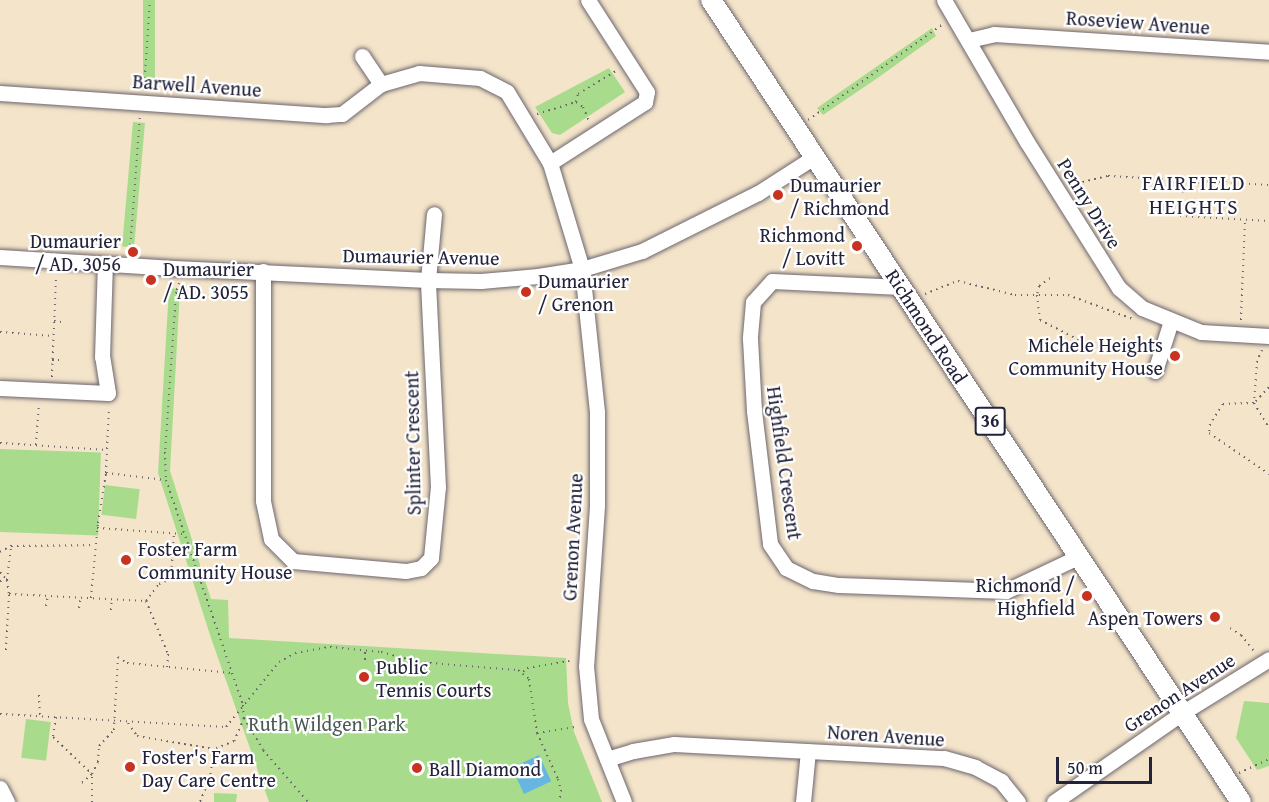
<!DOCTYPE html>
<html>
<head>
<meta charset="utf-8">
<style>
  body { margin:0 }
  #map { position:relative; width:1269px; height:802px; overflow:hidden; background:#f4e4ca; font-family:"Gentium Book Plus",serif }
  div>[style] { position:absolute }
  .green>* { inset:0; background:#a8dc8c; transform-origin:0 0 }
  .water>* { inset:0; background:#67b5e1; transform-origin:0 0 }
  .path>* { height:2px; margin-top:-1px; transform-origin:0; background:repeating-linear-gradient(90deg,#6c666d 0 1.5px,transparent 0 6px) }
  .roads { filter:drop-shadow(0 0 2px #6c666d) drop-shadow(0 0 2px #6c666d) }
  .minor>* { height:15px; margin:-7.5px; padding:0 7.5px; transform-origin:7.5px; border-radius:7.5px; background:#fff }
  .major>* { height:20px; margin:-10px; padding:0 10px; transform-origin:10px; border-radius:10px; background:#fff }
  .dots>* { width:16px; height:16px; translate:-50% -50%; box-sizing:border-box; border:3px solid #fff; border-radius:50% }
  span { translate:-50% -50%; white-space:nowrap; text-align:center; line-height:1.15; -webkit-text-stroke:4.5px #fff; paint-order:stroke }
  .shield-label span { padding:2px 4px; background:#fff; border:2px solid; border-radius:4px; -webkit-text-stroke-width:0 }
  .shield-label { font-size:18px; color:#22223b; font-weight:700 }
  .street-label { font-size:20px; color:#22223b }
  .poi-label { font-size:20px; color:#22223b }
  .left { translate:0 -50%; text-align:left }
  .right { translate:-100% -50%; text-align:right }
  .park-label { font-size:20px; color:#4a5a53 }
  .neighbourhood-label { font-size:21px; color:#22223b; letter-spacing:1.5px }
  .scale { position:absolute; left:1056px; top:757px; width:96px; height:27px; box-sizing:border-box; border:3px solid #22223b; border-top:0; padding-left:8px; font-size:18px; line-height:21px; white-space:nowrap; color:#22223b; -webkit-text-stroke:4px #fff; paint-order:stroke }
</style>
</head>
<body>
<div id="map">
  <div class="green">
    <i style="left:143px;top:0;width:12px;height:84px"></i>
    <i style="clip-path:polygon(932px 28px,936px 36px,879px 77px,823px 115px,817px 108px)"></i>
    <i style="clip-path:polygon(609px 68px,625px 92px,560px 135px,552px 133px,535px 107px)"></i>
    <i style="left:133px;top:122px;width:12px;height:125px;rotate:5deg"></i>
    <i style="clip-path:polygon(169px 288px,180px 289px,170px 471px,211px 599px,228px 600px,229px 638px,566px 658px,568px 703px,574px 732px,602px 802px,269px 802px,211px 638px,158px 473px)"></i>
    <i style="left:0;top:449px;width:101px;height:83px;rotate:2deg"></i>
    <i style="left:105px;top:485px;width:35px;height:30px;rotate:7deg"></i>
    <i style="clip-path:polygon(1244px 701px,1269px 703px,1269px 766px,1257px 770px,1236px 738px)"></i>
    <i style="left:26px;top:719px;width:25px;height:39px;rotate:7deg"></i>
    <i style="clip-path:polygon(214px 793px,237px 794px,236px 802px,214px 802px)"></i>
  </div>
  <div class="water">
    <i style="left:539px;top:755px;width:29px;height:30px;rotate:65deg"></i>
  </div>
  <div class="path">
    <i style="left:144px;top:90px;width:90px;rotate:-86.2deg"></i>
    <i style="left:576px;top:102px;width:9px;rotate:36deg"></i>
    <i style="left:583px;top:107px;width:15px;rotate:67deg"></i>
    <i style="left:537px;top:114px;width:41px;rotate:-17.1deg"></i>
    <i style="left:576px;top:102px;width:8px;rotate:-76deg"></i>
    <i style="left:578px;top:94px;width:44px;rotate:-31.2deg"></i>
    <i style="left:808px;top:120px;width:166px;rotate:-35.4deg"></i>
    <i style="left:1071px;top:185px;width:38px;rotate:-14deg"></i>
    <i style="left:1108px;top:176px;width:68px;rotate:3.4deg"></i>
    <i style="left:1176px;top:180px;width:13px;rotate:63deg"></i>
    <i style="left:1182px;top:192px;width:22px;rotate:-30deg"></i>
    <i style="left:1201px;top:181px;width:68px;rotate:3.4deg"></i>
    <i style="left:1180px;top:216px;width:89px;rotate:3.2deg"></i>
    <i style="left:130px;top:251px;width:135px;rotate:-85.8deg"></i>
    <i style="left:1050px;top:278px;width:14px;rotate:144deg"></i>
    <i style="left:1039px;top:286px;width:9px;rotate:103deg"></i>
    <i style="left:1037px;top:295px;width:25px;rotate:83deg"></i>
    <i style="left:1040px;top:320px;width:73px;rotate:26.9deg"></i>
    <i style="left:179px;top:283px;width:9px;rotate:108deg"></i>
    <i style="left:176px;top:292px;width:160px;rotate:93.9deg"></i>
    <i style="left:165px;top:452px;width:28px;rotate:88deg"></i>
    <i style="left:166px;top:480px;width:238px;rotate:71.1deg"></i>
    <i style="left:243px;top:705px;width:13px;rotate:86deg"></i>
    <i style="left:244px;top:718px;width:25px;rotate:113deg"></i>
    <i style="left:234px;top:741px;width:22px;rotate:158deg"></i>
    <i style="left:214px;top:749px;width:29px;rotate:98deg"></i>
    <i style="left:210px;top:778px;width:26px;rotate:113deg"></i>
    <i style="left:925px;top:294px;width:35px;rotate:-22deg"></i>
    <i style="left:958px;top:281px;width:59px;rotate:13.8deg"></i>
    <i style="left:1015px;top:295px;width:53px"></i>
    <i style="left:1068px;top:295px;width:69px;rotate:20.3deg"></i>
    <i style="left:1241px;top:320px;width:101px;rotate:-87.7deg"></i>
    <i style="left:54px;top:321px;width:7px;rotate:8deg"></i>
    <i style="left:0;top:332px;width:53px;rotate:4.3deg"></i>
    <i style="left:1262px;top:350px;width:12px;rotate:114deg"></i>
    <i style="left:1257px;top:361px;width:42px;rotate:94.1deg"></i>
    <i style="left:1254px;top:403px;width:29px;rotate:59deg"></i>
    <i style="left:52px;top:360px;width:7px"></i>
    <i style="left:52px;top:377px;width:99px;rotate:-87.7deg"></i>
    <i style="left:1269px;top:387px;width:22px;rotate:133deg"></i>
    <i style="left:1254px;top:403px;width:31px;rotate:178deg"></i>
    <i style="left:1223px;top:404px;width:24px;rotate:123deg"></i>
    <i style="left:1210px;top:424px;width:9px;rotate:96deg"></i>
    <i style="left:1209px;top:433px;width:73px;rotate:34.3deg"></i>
    <i style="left:0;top:443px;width:108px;rotate:3.7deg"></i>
    <i style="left:36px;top:445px;width:42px;rotate:-85.9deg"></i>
    <i style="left:106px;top:473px;width:60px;rotate:6.7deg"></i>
    <i style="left:97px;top:528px;width:86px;rotate:4deg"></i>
    <i style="left:0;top:552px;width:13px;rotate:-29deg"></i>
    <i style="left:11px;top:546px;width:84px;rotate:-0.7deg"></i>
    <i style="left:0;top:572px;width:11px;rotate:49deg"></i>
    <i style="left:7px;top:580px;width:14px;rotate:82deg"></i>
    <i style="left:9px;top:594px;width:137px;rotate:2.9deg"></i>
    <i style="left:146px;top:601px;width:57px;rotate:67.5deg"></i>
    <i style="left:168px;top:654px;width:13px;rotate:94deg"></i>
    <i style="left:0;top:581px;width:7px;rotate:-8deg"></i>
    <i style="left:7px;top:580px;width:34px;rotate:-83deg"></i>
    <i style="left:91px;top:598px;width:75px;rotate:-84.7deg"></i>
    <i style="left:98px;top:523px;width:51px;rotate:-80.9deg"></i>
    <i style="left:106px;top:473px;width:65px;rotate:-87.4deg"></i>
    <i style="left:146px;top:601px;width:21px;rotate:-53deg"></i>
    <i style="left:159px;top:584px;width:13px;rotate:-23deg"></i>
    <i style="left:171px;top:579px;width:46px;rotate:-86.3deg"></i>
    <i style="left:46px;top:606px;width:10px;rotate:-79deg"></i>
    <i style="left:79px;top:608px;width:11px;rotate:-80deg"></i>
    <i style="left:111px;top:610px;width:11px;rotate:-85deg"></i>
    <i style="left:1230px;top:628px;width:13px;rotate:32deg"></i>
    <i style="left:1241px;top:635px;width:22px;rotate:51deg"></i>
    <i style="left:6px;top:650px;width:56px;rotate:-86.9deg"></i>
    <i style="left:118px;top:657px;width:11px;rotate:34deg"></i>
    <i style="left:127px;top:663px;width:105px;rotate:5.4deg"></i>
    <i style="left:365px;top:660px;width:10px;rotate:-90deg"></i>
    <i style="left:523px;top:672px;width:6px;rotate:-45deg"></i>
    <i style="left:527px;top:668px;width:43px;rotate:-9.5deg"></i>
    <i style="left:39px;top:695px;width:21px;rotate:87deg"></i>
    <i style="left:0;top:714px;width:226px;rotate:3.3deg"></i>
    <i style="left:226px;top:727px;width:84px;rotate:-50.8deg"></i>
    <i style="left:279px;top:662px;width:18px;rotate:-29deg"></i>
    <i style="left:295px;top:653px;width:36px;rotate:-10deg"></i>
    <i style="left:330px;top:647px;width:51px;rotate:5.6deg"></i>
    <i style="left:381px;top:652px;width:38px;rotate:15deg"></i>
    <i style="left:418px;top:662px;width:100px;rotate:4.6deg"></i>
    <i style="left:518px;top:670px;width:14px;rotate:39deg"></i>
    <i style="left:529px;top:679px;width:55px;rotate:81.6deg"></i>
    <i style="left:537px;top:733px;width:51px;rotate:65.5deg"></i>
    <i style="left:558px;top:779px;width:11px;rotate:75deg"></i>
    <i style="left:561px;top:790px;width:12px;rotate:99deg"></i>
    <i style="left:56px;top:717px;width:20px;rotate:99deg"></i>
    <i style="left:53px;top:737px;width:54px;rotate:43.5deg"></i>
    <i style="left:92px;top:774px;width:18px;rotate:139deg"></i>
    <i style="left:244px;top:718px;width:37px;rotate:59deg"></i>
    <i style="left:263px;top:750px;width:69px;rotate:49.1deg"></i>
    <i style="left:128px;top:723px;width:16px;rotate:55deg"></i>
    <i style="left:137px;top:736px;width:78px;rotate:9.6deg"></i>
    <i style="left:537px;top:733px;width:39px;rotate:-9deg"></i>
    <i style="left:1239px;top:773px;width:33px;rotate:-25deg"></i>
    <i style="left:92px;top:802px;width:28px;rotate:-90deg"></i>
    <i style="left:92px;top:774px;width:13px;rotate:-63deg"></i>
    <i style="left:98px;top:762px;width:16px;rotate:-86deg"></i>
    <i style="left:99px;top:746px;width:22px;rotate:-47deg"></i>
    <i style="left:114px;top:730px;width:73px;rotate:-86.9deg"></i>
  </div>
  <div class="roads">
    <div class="minor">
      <i style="left:944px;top:0;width:164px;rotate:59.7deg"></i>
      <i style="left:1027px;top:142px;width:173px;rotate:57.8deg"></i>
      <i style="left:1119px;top:288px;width:30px;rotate:41deg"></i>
      <i style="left:1142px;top:308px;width:64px;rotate:22.1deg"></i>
      <i style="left:1201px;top:332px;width:68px;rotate:3.4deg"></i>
      <i style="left:969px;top:40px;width:26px;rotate:-13deg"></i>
      <i style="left:994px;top:34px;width:276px;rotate:3.7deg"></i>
      <i style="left:362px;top:56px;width:34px;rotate:56deg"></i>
      <i style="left:0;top:93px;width:327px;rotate:3.9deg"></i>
      <i style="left:326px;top:115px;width:16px;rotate:-4deg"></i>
      <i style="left:342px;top:114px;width:49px;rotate:-37.6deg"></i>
      <i style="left:381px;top:84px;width:40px;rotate:-16deg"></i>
      <i style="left:419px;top:73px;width:61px;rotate:4.7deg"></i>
      <i style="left:480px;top:78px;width:30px;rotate:27deg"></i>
      <i style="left:507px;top:92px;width:83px;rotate:58.8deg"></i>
      <i style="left:550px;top:163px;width:111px;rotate:73.2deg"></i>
      <i style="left:582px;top:269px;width:144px;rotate:84deg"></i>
      <i style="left:597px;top:412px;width:94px;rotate:90deg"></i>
      <i style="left:597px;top:506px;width:160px;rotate:93.9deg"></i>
      <i style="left:586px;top:666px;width:53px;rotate:84.6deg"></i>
      <i style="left:591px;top:719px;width:89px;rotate:68.3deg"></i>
      <i style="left:550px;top:163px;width:113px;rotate:-32.7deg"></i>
      <i style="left:645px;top:102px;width:10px;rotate:-79deg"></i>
      <i style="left:647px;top:92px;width:109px;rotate:-122.7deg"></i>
      <i style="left:0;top:257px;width:174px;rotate:3.6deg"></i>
      <i style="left:174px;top:268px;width:254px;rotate:2.7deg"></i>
      <i style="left:428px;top:280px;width:53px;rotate:1.1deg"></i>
      <i style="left:481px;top:281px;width:57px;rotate:-5deg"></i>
      <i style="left:538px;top:276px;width:45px;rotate:-9deg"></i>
      <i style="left:582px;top:269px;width:63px;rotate:-16.7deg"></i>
      <i style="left:642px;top:251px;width:130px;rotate:-26.6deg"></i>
      <i style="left:758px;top:193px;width:67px;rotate:-32.7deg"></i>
      <i style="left:263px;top:271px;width:230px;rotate:90deg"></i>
      <i style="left:263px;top:501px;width:39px;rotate:78deg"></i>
      <i style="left:271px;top:539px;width:31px;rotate:45deg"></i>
      <i style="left:293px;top:561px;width:113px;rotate:5.1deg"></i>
      <i style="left:406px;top:571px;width:15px;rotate:-11deg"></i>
      <i style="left:421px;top:568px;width:14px;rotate:-45deg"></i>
      <i style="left:431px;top:558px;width:71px;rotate:-84.4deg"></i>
      <i style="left:438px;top:487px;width:207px;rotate:-92.8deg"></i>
      <i style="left:428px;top:280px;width:66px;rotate:-84.8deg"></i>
      <i style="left:901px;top:287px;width:129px;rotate:-177.3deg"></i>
      <i style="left:772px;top:281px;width:28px;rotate:132deg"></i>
      <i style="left:753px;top:302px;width:37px;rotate:95deg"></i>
      <i style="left:750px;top:339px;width:72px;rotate:86.8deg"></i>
      <i style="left:754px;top:411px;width:134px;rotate:83.1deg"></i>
      <i style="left:770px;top:544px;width:29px;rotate:56deg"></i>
      <i style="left:786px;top:568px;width:30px;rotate:26deg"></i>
      <i style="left:813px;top:581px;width:26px;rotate:9deg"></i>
      <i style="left:839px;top:585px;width:167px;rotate:2.1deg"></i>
      <i style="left:1006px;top:591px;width:80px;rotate:-25.3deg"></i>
      <i style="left:1155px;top:371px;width:52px;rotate:-72.3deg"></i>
      <i style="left:0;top:388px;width:108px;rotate:2.7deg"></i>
      <i style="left:108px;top:393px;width:36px;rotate:-99deg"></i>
      <i style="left:102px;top:357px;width:93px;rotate:-88.2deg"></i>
      <i style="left:607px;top:759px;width:27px;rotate:-17deg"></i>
      <i style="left:633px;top:751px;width:42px;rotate:-9.7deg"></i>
      <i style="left:674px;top:744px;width:270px;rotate:3deg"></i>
      <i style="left:944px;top:758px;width:32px;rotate:16deg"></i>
      <i style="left:975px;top:767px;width:30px;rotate:28deg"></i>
      <i style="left:1001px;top:781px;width:27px;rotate:51deg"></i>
      <i style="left:0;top:788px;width:16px;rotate:63deg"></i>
      <i style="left:803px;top:802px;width:51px;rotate:-84.4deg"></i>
      <i style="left:1054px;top:802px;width:156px;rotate:-34.8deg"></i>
      <i style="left:1182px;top:713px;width:102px;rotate:-31.8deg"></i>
    </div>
    <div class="major">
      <i style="left:711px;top:0;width:961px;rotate:56.54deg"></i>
    </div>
  </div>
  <div class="dots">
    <i style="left:778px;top:195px;background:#c8321e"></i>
    <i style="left:857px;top:246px;background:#c8321e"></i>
    <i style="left:133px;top:252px;background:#c8321e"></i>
    <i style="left:151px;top:280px;background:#c8321e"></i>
    <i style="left:526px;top:292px;background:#c8321e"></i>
    <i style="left:1175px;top:356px;background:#c8321e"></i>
    <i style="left:126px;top:560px;background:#c8321e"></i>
    <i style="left:1087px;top:596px;background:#c8321e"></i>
    <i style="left:1215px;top:617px;background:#c8321e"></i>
    <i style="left:364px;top:677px;background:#c8321e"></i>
    <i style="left:130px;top:767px;background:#c8321e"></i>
    <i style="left:417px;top:768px;background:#c8321e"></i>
  </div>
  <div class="shield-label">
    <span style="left:990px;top:421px">36</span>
  </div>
  <div class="street-label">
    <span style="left:1138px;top:22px;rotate:4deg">Roseview Avenue</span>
    <span style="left:197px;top:85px;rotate:4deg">Barwell Avenue</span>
    <span style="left:1090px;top:203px;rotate:58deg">Penny Drive</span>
    <span style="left:421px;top:256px;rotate:1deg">Dumaurier Avenue</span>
    <span style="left:927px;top:326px;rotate:57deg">Richmond Road</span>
    <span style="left:412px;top:443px;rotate:-91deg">Splinter Crescent</span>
    <span style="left:785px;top:463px;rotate:82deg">Highfield Crescent</span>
    <span style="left:572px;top:537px;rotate:-87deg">Grenon Avenue</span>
    <span style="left:1179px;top:692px;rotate:-33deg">Grenon Avenue</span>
    <span style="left:886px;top:735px;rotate:4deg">Noren Avenue</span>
  </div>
  <div class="poi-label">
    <span class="left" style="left:790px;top:196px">Dumaurier<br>/ Richmond</span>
    <span class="right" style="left:845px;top:246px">Richmond<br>/ Lovitt</span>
    <span class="right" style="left:121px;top:252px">Dumaurier<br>/ AD. 3056</span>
    <span class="left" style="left:163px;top:280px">Dumaurier<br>/ AD. 3055</span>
    <span class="left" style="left:538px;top:292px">Dumaurier<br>/ Grenon</span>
    <span class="right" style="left:1163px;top:356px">Michele Heights<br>Community House</span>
    <span class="left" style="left:138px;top:560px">Foster Farm<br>Community House</span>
    <span class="right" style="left:1075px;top:596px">Richmond /<br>Highfield</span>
    <span class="right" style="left:1203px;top:617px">Aspen Towers</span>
    <span class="left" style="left:376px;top:678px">Public<br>Tennis Courts</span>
    <span class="left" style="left:142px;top:768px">Foster's Farm<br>Day Care Centre</span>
    <span class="left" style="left:429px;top:768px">Ball Diamond</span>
  </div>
  <div class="park-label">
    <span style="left:327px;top:723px">Ruth Wildgen Park</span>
  </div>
  <div class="neighbourhood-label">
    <span style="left:1194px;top:195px">FAIRFIELD<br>HEIGHTS</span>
  </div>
  <div class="scale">50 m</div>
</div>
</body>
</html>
